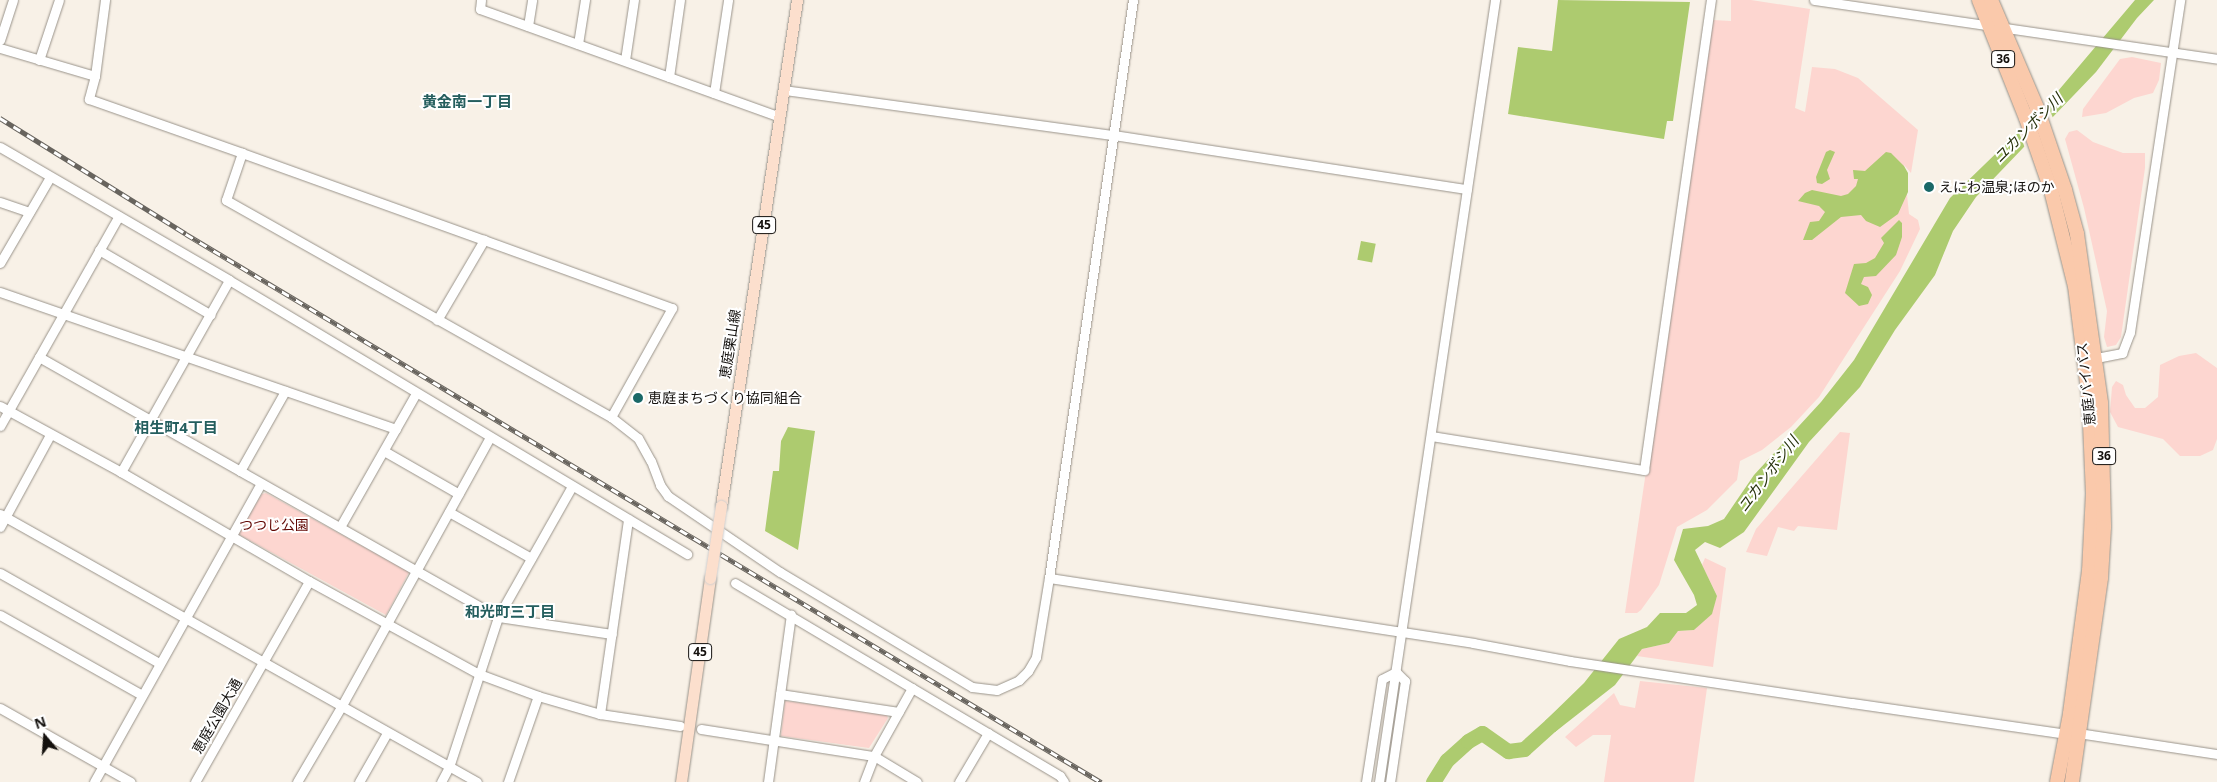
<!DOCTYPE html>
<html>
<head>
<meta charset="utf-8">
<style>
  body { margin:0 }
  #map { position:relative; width:2217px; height:782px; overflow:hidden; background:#f8f1e7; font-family:"Noto Sans","Noto Sans JP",sans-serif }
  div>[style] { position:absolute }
  .green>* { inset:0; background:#fdd6d0 }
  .water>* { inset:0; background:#adcb6f; transform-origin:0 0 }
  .pier>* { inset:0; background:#f8f1e7 }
  .river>* { height:15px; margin:-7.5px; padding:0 7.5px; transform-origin:7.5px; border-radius:7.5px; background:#adcb6f }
  .roads { filter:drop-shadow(0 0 1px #99938a) drop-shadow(0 0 1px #99938a) }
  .minor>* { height:9px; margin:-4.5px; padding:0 4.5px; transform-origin:4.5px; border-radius:4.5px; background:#fff }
  .major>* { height:11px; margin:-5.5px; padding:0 5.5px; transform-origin:5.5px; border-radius:5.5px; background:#fcdfcd }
  .highway>* { height:14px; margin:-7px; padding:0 7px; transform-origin:7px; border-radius:7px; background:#fac9ab }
  .rail>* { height:4.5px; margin-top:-2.25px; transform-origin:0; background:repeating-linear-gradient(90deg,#fff 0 8px,#68645e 0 16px); box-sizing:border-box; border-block:1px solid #68645e }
  .bridges { filter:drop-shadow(0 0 1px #d0cfcf) drop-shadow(0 0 1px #d0cfcf) }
  .major-bridge>* { height:11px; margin:-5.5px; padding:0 5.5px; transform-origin:5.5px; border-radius:5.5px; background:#fcdfcd }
  .dots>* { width:14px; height:14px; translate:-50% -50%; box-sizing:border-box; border:2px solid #fff; border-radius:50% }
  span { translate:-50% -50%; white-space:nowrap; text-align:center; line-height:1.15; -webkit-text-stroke:4px #fff; paint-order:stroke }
  .shield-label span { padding:1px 4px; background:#fff; border:1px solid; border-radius:4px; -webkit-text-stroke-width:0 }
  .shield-label { font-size:12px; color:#14110e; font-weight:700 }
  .poi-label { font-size:14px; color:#14110e }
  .left { translate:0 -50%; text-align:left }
  .street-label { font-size:14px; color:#14110e }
  .park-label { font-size:14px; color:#620804 }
  .neighbourhood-label { font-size:15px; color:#245e5e; font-weight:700 }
  .water-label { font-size:15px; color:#27320c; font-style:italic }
  .north { position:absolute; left:20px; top:712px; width:50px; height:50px; -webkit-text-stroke:4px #fff; paint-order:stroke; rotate:342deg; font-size:14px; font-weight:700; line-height:20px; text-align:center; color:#14110e }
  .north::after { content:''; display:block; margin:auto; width:18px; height:22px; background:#14110e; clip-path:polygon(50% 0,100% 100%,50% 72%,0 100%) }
</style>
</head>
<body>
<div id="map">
  <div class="green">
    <i style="clip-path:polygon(1731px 0,1751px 0,1810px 9px,1795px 108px,1805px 112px,1812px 67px,1835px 69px,1858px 78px,1918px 130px,1911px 173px,1904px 165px,1909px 214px,1918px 220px,1920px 229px,1900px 271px,1819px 397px,1791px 427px,1762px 450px,1740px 461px,1737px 480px,1707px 510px,1677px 527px,1659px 585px,1641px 610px,1637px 613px,1625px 613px,1713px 20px,1731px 21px)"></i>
    <i style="clip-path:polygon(2132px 57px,2161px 63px,2159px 80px,2153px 93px,2134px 98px,2106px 113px,2082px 117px,2083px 109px,2120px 59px)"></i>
    <i style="clip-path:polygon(2077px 130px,2093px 142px,2123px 153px,2145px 153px,2145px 168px,2121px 337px,2116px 345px,2107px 347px,2104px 337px,2107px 311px,2084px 208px,2065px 139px,2069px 132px)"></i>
    <i style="clip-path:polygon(2196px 353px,2217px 368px,2217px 439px,2213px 450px,2200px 456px,2180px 456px,2163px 439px,2118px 427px,2110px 412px,2112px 387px,2116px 381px,2123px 385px,2126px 395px,2135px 408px,2145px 408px,2158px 397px,2160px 365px,2179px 356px)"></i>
    <i style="clip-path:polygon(1840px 432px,1850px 433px,1837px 530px,1798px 526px,1794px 531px,1778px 527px,1767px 556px,1746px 552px,1756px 529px)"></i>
    <i style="clip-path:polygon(266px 493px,409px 572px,386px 615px,238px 534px,262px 494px)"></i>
    <i style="clip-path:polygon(1705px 558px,1726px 568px,1713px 667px,1637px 656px,1642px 649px,1669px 643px,1678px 631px,1694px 630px,1711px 614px,1717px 596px,1702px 565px)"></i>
    <i style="clip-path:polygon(1640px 681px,1707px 688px,1694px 782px,1604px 782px,1611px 735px,1593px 735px,1576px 747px,1565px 737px,1614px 693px,1620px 705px,1635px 708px)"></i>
    <i style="clip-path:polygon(785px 701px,886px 713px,888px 718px,869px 748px,781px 736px)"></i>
  </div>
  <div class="water">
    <i style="clip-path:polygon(1558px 0,1690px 2px,1673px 121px,1667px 121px,1664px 139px,1508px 114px,1518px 47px,1552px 51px)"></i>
    <i style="clip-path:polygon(2135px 0,2154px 0,2137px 18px,2096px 72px,1976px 197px,1953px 231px,1935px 275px,1895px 330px,1860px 387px,1809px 442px,1744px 532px,1720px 548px,1705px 542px,1695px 550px,1717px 596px,1712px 614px,1694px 630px,1678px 631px,1669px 643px,1642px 649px,1615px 685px,1555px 732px,1545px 721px,1584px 683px,1619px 639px,1647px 627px,1660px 613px,1686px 613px,1697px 605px,1694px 595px,1674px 560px,1683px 529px,1708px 526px,1724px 519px,1754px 475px,1821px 402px,1854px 360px,1950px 198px,2047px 104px)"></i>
    <i style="clip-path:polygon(1830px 150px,1835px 152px,1827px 170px,1830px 179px,1822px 184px,1817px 183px,1816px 177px,1826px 152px)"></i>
    <i style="clip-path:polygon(1886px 152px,1891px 153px,1904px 166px,1908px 173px,1908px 192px,1898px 214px,1880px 227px,1866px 221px,1861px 215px,1841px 217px,1812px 240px,1803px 240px,1810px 222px,1819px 221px,1825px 212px,1819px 206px,1798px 201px,1805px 193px,1812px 190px,1841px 196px,1848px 194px,1856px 186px,1858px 179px,1854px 179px,1853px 170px,1865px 171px)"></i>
    <i style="clip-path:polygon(1899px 220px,1902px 223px,1902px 237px,1896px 255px,1876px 276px,1864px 277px,1861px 284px,1868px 287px,1872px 295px,1868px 304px,1859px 306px,1845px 293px,1854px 264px,1866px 263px,1875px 258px,1884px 243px,1881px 238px)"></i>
    <i style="left:1361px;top:241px;width:15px;height:19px;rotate:11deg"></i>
    <i style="clip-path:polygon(788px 427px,815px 431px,798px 550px,765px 531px,773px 471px,779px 471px,781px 441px)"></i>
  </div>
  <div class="pier">
    <i style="clip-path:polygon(2046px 101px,2053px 118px,2025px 148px,2017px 128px)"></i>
  </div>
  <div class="river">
    <i style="left:1433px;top:782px;width:26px;rotate:-58deg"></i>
    <i style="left:1447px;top:760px;width:28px;rotate:-42deg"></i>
    <i style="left:1468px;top:741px;width:16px;rotate:-30deg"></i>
    <i style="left:1482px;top:733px;width:32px;rotate:35deg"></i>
    <i style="left:1508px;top:751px;width:16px;rotate:-7deg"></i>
    <i style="left:1524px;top:749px;width:55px;rotate:-42.1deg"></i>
  </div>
  <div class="roads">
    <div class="minor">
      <i style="left:481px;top:0;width:9px;rotate:96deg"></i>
      <i style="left:480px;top:9px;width:319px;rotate:19.8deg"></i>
      <i style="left:1133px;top:0;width:584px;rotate:98.27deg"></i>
      <i style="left:1049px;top:578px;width:429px;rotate:8.7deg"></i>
      <i style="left:1473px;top:643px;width:99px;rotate:10.5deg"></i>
      <i style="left:1570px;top:661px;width:285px;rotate:8.5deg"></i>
      <i style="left:1852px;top:703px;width:217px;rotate:8.2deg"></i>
      <i style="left:2067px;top:734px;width:11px;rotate:-5deg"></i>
      <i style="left:2078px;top:733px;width:141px;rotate:8.6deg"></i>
      <i style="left:1814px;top:0;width:407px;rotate:8.3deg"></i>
      <i style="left:528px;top:26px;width:26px;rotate:-81deg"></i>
      <i style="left:0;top:40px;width:42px;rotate:-72deg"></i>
      <i style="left:578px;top:44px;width:45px;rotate:-81deg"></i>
      <i style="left:0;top:48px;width:99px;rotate:16.4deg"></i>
      <i style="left:95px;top:76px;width:77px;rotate:-82.5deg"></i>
      <i style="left:39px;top:60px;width:63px;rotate:-71.6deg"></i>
      <i style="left:625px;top:60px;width:61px;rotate:-81.5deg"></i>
      <i style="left:95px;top:76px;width:24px;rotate:105deg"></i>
      <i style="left:89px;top:99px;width:162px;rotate:19.4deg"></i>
      <i style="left:242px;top:153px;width:257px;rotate:19.8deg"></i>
      <i style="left:484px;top:240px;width:200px;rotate:19.9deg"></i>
      <i style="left:672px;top:308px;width:125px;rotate:119.2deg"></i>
      <i style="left:611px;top:417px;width:442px;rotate:-150.6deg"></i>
      <i style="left:226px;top:200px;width:50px;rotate:-71.2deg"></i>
      <i style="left:669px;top:77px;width:78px;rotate:-81.9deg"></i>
      <i style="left:784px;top:90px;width:332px;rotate:7.8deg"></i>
      <i style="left:1113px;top:135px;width:358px;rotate:8.7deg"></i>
      <i style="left:714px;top:93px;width:94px;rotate:-81.4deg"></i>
      <i style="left:0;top:147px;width:265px;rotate:30.1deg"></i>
      <i style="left:229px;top:280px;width:534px;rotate:30.89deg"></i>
      <i style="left:0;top:202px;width:31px;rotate:19deg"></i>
      <i style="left:99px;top:250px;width:129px;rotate:30.1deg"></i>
      <i style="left:0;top:263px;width:99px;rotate:-59.8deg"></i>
      <i style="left:0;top:292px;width:419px;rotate:19.1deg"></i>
      <i style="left:437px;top:320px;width:93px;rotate:-59.6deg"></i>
      <i style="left:39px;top:357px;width:528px;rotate:29.53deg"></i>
      <i style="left:498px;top:617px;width:115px;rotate:8.5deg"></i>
      <i style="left:2091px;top:359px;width:32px;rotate:-11deg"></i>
      <i style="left:2122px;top:353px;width:22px;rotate:-69deg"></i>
      <i style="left:2130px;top:332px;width:336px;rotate:-81.4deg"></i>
      <i style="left:0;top:406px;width:138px;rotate:28.6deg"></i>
      <i style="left:121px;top:472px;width:217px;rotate:30.1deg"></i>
      <i style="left:309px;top:581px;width:194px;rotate:28.7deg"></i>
      <i style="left:479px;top:674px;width:63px;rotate:20.4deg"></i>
      <i style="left:538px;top:696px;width:65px;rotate:16.2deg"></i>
      <i style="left:600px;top:714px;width:81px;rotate:8.5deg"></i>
      <i style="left:611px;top:417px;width:34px;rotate:38deg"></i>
      <i style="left:638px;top:438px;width:26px;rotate:61deg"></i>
      <i style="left:651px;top:461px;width:26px;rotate:69deg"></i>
      <i style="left:660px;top:485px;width:14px;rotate:54deg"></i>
      <i style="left:668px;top:496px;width:135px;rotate:34.2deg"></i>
      <i style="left:780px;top:572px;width:224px;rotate:30.9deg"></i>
      <i style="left:972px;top:687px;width:25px;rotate:7deg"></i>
      <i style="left:997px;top:690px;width:24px;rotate:-24deg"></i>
      <i style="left:1019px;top:680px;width:13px;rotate:-45deg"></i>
      <i style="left:1028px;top:671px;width:16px;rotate:-60deg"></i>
      <i style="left:1036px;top:657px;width:80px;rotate:-80.7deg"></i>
      <i style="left:0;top:426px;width:241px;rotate:-60.5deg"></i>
      <i style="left:1431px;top:436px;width:216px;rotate:9.1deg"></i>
      <i style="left:1644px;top:470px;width:475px;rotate:-81.9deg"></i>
      <i style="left:384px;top:451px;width:86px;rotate:29.8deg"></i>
      <i style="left:240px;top:471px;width:92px;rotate:-60.6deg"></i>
      <i style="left:121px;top:472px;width:220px;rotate:-60.6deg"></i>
      <i style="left:449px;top:512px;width:94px;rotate:29.3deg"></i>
      <i style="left:0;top:514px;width:547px;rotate:29.33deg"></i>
      <i style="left:0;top:527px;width:105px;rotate:-61.5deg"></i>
      <i style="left:340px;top:527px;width:154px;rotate:-60.4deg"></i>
      <i style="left:0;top:573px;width:183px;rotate:29.5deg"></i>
      <i style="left:735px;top:583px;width:378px;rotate:30.7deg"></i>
      <i style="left:1060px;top:776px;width:7px;rotate:56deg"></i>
      <i style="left:0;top:615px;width:163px;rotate:29.4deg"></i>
      <i style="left:780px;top:694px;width:120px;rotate:8.6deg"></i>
      <i style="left:0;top:708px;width:150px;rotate:29.5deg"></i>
      <i style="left:600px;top:714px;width:197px;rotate:-81.8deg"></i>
      <i style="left:701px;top:729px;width:175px;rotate:8.9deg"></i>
      <i style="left:874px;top:756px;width:50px;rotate:31.2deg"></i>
      <i style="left:94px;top:782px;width:342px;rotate:-60.8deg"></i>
      <i style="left:195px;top:782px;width:231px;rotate:-60.4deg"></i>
      <i style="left:297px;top:782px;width:87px;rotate:-59.6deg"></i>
      <i style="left:341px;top:707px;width:308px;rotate:-61.1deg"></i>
      <i style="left:359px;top:782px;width:56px;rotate:-60.3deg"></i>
      <i style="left:441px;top:782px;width:17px;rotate:-62deg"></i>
      <i style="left:449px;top:767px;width:158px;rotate:-71.9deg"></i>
      <i style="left:498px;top:617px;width:150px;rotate:-60.5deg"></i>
      <i style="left:508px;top:782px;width:91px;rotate:-70.8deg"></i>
      <i style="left:768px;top:782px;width:169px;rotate:-82.2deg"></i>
      <i style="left:864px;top:782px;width:28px;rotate:-69deg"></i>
      <i style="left:874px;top:756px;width:78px;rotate:-60.8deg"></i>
      <i style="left:959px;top:782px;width:57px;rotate:-59.4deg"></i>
      <i style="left:1366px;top:782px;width:104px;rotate:-81.2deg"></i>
      <i style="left:1382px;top:679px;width:16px;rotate:-27deg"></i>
      <i style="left:1396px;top:672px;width:13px;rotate:45deg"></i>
      <i style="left:1405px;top:681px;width:102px;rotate:98.4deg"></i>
      <i style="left:1379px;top:782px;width:791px;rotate:-81.56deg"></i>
    </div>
    <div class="major">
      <i style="left:721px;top:506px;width:512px;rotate:-81.46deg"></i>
      <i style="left:681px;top:782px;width:206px;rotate:-81.9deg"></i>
    </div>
    <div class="highway">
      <i style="left:1979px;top:0;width:127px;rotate:68.3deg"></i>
      <i style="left:2026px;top:118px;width:76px;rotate:70.9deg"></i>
      <i style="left:2051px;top:190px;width:99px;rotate:76deg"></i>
      <i style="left:2075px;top:286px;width:114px;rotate:82.9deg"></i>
      <i style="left:2089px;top:399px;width:94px;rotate:87.6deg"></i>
      <i style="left:2093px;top:493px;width:78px;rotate:92.9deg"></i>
      <i style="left:2089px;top:571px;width:144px;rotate:97.6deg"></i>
      <i style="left:2070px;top:714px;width:69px;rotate:100.8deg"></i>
      <i style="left:1991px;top:0;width:117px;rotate:66.9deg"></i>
      <i style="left:2037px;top:108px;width:87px;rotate:71.1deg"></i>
      <i style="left:2065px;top:190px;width:46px;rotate:74.7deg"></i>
      <i style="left:2077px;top:234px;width:171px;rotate:81.9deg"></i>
      <i style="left:2101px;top:403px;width:124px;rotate:88.6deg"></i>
      <i style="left:2104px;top:527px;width:51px;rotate:93.4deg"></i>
      <i style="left:2101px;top:578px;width:206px;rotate:98.1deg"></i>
    </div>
  </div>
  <div class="rail">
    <i style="left:0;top:118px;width:219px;rotate:31.9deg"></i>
    <i style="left:186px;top:234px;width:1067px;rotate:30.92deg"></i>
  </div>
  <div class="bridges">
    <div class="major-bridge">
      <i style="left:710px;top:578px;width:73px;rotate:-81.3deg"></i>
    </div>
  </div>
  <div class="dots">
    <i style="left:1929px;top:187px;background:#1a6867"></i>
    <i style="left:638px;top:398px;background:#1a6867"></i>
  </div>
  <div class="shield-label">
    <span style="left:2003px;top:59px">36</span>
    <span style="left:764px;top:225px">45</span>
    <span style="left:2104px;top:456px">36</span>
    <span style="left:700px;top:652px">45</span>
  </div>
  <div class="poi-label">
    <span class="left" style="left:1939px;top:187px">えにわ温泉;ほのか</span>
    <span class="left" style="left:648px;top:398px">恵庭まちづくり協同組合</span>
  </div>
  <div class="street-label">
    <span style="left:730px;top:344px;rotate:-81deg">恵庭栗山線</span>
    <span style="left:2086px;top:384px;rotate:-96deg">恵庭バイパス</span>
    <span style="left:217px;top:716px;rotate:-60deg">恵庭公園大通</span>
  </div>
  <div class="park-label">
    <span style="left:274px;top:525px">つつじ公園</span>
  </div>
  <div class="neighbourhood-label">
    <span style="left:467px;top:102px">黄金南一丁目</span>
    <span style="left:176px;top:428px">相生町4丁目</span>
    <span style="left:510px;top:612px">和光町三丁目</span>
  </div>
  <div class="water-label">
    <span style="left:2028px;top:128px;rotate:-45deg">ユカンボシ川</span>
    <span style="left:1768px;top:474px;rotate:-53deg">ユカンボシ川</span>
  </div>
  <div class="north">N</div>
</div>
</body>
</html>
